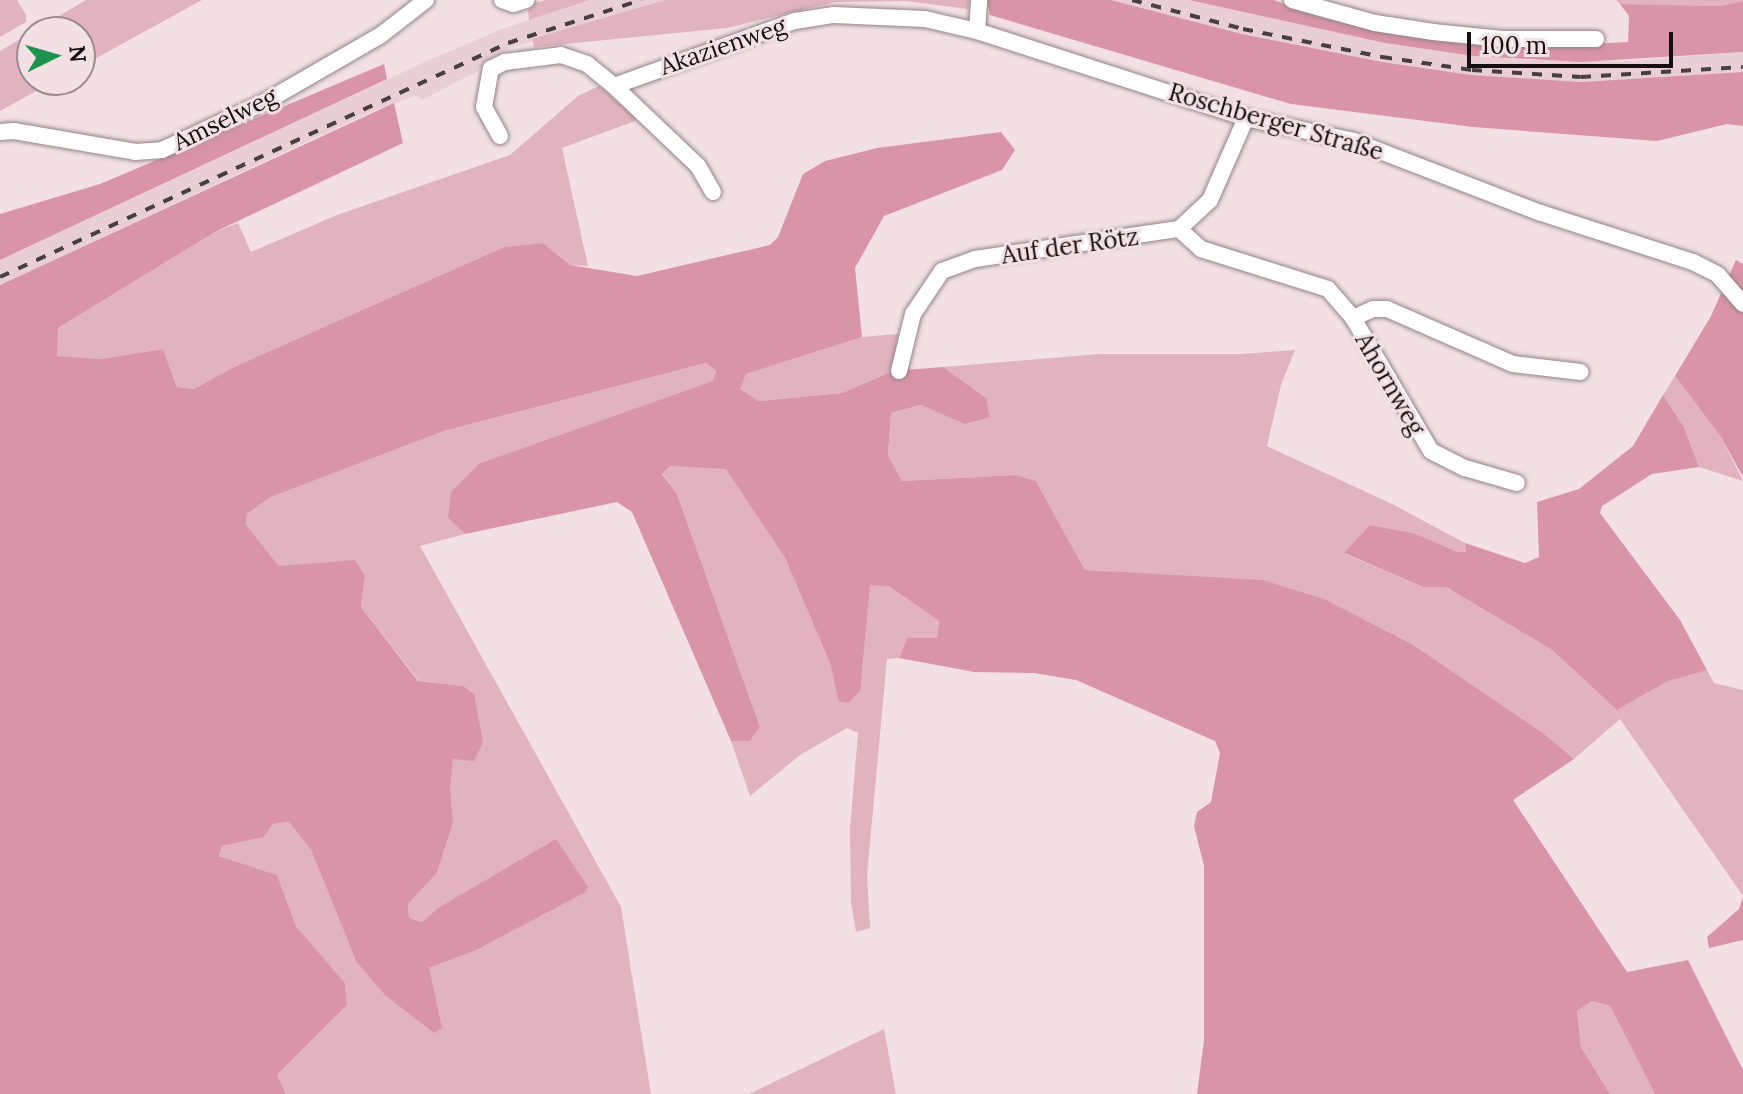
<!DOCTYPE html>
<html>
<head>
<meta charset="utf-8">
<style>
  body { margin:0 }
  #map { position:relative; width:1743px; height:1094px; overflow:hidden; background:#f2e0e5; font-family:Lora,serif }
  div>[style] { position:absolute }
  .built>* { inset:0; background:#e9cfd5 }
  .green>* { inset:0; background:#e0b3bf }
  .forest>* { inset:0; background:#da94a7 }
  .roads { filter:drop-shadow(0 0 2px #938387) drop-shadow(0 0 2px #938387) }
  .street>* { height:16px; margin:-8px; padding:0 8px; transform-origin:8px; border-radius:8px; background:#fff }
  .rail>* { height:4px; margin-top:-2px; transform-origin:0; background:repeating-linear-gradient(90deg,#483f42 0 10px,transparent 0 20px) }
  span { translate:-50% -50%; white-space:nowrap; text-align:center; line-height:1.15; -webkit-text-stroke:6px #f2e0e5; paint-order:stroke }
  .street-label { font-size:24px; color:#150f11 }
  .north { position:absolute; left:16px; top:16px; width:80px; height:80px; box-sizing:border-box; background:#f2e0e5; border:2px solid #9a8c90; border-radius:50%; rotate:85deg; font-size:22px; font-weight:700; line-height:32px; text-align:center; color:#150f11 }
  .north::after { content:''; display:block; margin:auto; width:28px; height:36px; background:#1e934d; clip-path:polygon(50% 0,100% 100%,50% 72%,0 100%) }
  .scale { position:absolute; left:1467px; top:32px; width:206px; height:36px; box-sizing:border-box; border:4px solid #150f11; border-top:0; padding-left:10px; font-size:24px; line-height:28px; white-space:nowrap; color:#150f11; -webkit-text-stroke:6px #f2e0e5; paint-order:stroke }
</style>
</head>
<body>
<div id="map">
  <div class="built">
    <i style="clip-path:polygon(590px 0,665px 0,510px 48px,485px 61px,478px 71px,422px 100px,417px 95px,373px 111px,0 285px,0 260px,429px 60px,502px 29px)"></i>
    <i style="clip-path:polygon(1111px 0,1189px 0,1385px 43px,1521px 60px,1630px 61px,1743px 52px,1743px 72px,1581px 82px,1471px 75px,1382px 62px,1242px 34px)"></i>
  </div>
  <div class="green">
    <i style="clip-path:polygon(0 0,17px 0,26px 15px,26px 22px,0 37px)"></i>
    <i style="clip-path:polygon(86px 0,202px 0,80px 67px,80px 32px,32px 32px)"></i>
    <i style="clip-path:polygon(546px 0,590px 0,529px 20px,528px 10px,534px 3px)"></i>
    <i style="clip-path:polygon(665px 0,969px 0,968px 9px,905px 1px,835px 2px,727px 28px,534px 47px,532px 39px)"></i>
    <i style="clip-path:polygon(1616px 0,1743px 0,1743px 1px,1720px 6px,1620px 4px)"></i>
    <i style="clip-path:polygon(32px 32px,32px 80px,56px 80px,0 111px,0 51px)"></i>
    <i style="clip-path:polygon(599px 86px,636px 118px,635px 121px,562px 148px,588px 266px,570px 265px,543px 243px,504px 247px,234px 367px,194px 389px,177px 387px,163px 349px,101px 359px,56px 356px,58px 328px,215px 232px,238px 223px,251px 252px,337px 215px,510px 155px,578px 96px)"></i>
    <i style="clip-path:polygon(898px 334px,893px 371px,842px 393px,759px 401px,739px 389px,746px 374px,862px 337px)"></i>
    <i style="clip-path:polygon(1295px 350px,1281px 385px,1267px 446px,1392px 504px,1465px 543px,1467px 552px,1458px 552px,1413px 533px,1370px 525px,1345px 554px,1423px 587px,1446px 587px,1552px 650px,1617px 710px,1668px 681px,1694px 672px,1707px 670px,1714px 683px,1743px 690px,1743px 896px,1620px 719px,1574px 759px,1543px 733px,1415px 646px,1108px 571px,1085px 570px,1036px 481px,1016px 475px,902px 481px,888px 455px,891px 413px,921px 405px,965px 423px,986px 398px,943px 367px,1099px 354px,1241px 354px)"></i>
    <i style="clip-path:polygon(706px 363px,716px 371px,714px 381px,480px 463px,448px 518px,465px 534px,420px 546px,621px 907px,651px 1094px,286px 1094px,277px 1075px,347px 1005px,345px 983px,296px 926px,277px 875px,219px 856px,222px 846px,264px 837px,273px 824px,289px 822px,311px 850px,356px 961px,430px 983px,429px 968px,474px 951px,438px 908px,422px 922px,409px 918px,408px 904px,437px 873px,453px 823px,449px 788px,463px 686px,419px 681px,361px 607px,365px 576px,303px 566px,279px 566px,245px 525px,247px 514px,271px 497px,444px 431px)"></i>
    <i style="clip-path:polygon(1675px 376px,1721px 437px,1743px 481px,1699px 467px,1684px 427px,1663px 395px)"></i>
    <i style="clip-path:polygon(670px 466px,726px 468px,785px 558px,830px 663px,840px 701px,864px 636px,869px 584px,890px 587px,939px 621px,937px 638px,907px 638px,899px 658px,887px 659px,867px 875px,870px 928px,856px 932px,851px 902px,850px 830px,858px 733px,847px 728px,800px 755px,750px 796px,731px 741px,750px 741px,760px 727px,677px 494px,662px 473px)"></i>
    <i style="clip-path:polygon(1592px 1001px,1610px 1006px,1655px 1094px,1610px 1094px,1581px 1047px,1577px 1011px)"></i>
    <i style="clip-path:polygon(884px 1029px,896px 1094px,749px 1094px)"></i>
  </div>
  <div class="forest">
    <i style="clip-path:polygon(987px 0,1111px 0,1242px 34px,1382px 62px,1471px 75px,1581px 82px,1743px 72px,1743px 126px,1727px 124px,1657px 141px,1473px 127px,1291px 104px,990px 15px)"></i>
    <i style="clip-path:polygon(1189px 0,1274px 0,1316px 16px,1369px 29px,1570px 45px,1628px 42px,1629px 16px,1620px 4px,1720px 6px,1743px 1px,1743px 52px,1581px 62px,1474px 56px,1385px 43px)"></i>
    <i style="clip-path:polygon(384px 64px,387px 79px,0 260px,0 214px,100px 184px)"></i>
    <i style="clip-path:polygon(394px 103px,403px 143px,215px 232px,58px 328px,57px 356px,101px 359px,163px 349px,177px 387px,194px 389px,234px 367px,504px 247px,543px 243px,570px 265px,637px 276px,770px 245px,778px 237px,803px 174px,825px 161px,877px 148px,1001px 132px,1015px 150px,1002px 170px,884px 216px,855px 268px,862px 337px,746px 374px,740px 389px,759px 401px,842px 393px,893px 371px,943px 367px,986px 398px,990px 417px,965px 424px,921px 405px,891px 413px,888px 455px,902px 481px,1016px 475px,1036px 481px,1085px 570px,1263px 580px,1324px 599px,1415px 646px,1543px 733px,1574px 759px,1513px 800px,1627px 972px,1688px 960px,1743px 1070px,1743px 1094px,1655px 1094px,1610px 1006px,1592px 1001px,1577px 1011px,1581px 1047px,1610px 1094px,1197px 1094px,1204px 1040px,1204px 866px,1194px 826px,1197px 812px,1211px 802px,1220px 753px,1215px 741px,1076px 680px,1034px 673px,974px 672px,899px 658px,907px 638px,937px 638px,939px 621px,890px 587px,870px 585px,860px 691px,848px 703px,839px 701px,830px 663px,785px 558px,726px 469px,670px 466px,662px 474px,677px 494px,760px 727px,750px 741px,731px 741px,632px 512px,617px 502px,465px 534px,448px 518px,451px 492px,480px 463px,713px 381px,716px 371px,706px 363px,444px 431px,271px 497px,247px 514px,246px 525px,279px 566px,355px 560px,365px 576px,361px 607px,418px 681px,463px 686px,474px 694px,483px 742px,474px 761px,453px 759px,450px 788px,453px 823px,437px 873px,408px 904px,409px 918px,422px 922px,438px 908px,556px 839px,588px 887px,584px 893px,474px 951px,429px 968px,442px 1028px,434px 1033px,385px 995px,356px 961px,311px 850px,289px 822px,273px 824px,264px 837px,222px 846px,219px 856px,277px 875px,296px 926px,345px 983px,347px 1005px,277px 1075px,286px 1094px,0 1094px,0 285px)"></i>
    <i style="clip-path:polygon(1736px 260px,1743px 264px,1743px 477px,1721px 437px,1675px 376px,1711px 316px)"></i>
    <i style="clip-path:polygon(1663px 395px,1684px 427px,1699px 467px,1652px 474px,1602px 506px,1600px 513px,1680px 620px,1707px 670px,1668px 681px,1617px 710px,1552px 650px,1446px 587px,1423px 587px,1344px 553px,1370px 525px,1413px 533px,1458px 552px,1466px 552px,1465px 543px,1525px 563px,1539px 557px,1537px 502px,1579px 489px,1633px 446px)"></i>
    <i style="clip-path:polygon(1743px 896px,1743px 940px,1709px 948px,1707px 937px,1739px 909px)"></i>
  </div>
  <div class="roads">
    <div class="street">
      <i style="left:502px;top:0;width:12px;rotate:20deg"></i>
      <i style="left:513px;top:4px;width:14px;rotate:-17deg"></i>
      <i style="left:1292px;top:0;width:86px;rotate:15.5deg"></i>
      <i style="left:1375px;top:23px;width:59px;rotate:8.8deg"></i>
      <i style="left:1433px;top:32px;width:70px;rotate:5.7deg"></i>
      <i style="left:1503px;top:39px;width:93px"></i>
      <i style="left:977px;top:31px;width:31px;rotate:-86deg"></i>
      <i style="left:614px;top:86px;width:192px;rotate:-19.8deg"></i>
      <i style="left:795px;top:21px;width:39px;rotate:-9deg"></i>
      <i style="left:834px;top:15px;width:91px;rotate:2.5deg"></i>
      <i style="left:925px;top:19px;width:53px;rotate:13deg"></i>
      <i style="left:977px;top:31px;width:283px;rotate:17.9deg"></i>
      <i style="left:1246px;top:118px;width:110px;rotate:12deg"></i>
      <i style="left:1354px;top:141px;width:200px;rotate:21.1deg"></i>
      <i style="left:1541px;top:213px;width:160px;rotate:17.9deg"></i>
      <i style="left:1693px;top:262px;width:28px;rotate:27deg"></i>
      <i style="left:1718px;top:275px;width:38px;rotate:49deg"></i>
      <i style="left:0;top:132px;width:14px;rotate:-4deg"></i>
      <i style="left:14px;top:131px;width:123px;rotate:9.8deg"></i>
      <i style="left:135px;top:152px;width:27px;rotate:-4deg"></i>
      <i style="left:162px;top:150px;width:114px;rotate:-25deg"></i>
      <i style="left:265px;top:102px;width:134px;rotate:-30deg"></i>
      <i style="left:381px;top:35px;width:57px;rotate:-37.9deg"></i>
      <i style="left:500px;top:136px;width:33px;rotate:-119deg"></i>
      <i style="left:484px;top:107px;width:39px;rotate:-80deg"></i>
      <i style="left:491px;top:69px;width:16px;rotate:-27deg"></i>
      <i style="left:505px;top:62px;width:56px;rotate:-7.1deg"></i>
      <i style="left:561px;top:55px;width:28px;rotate:19deg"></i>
      <i style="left:587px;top:64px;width:35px;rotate:39deg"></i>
      <i style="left:614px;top:86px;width:116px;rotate:43.6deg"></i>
      <i style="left:698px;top:166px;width:30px;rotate:60deg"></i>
      <i style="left:1179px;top:229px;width:30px;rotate:42deg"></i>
      <i style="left:1201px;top:249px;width:133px;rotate:17.5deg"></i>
      <i style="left:1328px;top:289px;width:38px;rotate:49deg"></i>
      <i style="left:1353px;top:318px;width:154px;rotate:59.6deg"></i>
      <i style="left:1431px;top:451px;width:38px;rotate:27deg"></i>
      <i style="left:1465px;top:468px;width:54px;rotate:16.1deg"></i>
      <i style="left:1353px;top:318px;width:22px;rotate:-24deg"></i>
      <i style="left:1373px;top:309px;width:14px"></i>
      <i style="left:1387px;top:309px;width:137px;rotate:23.6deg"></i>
      <i style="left:1513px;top:364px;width:68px;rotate:6.7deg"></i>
      <i style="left:899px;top:371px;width:59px;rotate:-76.2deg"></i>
      <i style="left:913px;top:314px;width:52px;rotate:-56deg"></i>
      <i style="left:942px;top:271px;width:35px;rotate:-20deg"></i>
      <i style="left:975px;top:259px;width:206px;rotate:-8.4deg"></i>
      <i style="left:1179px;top:229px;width:42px;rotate:-43.1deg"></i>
      <i style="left:1210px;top:200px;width:90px;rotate:-66.3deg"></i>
    </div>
  </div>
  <div class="rail">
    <i style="left:1132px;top:0;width:115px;rotate:14.6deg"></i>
    <i style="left:1243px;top:29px;width:142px;rotate:11.4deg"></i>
    <i style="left:1382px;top:57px;width:91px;rotate:8.2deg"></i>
    <i style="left:1472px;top:70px;width:109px;rotate:3.7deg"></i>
    <i style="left:1581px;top:77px;width:162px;rotate:-3.5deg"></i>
    <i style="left:0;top:277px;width:559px;rotate:-24.73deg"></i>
    <i style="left:508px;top:43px;width:140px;rotate:-17.9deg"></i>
  </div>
  <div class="street-label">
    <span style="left:723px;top:46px;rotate:-19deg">Akazienweg</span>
    <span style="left:225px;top:119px;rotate:-26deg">Amselweg</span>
    <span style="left:1276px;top:122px;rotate:16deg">Roschberger Straße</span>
    <span style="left:1070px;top:246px;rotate:-8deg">Auf der Rötz</span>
    <span style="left:1390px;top:384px;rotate:60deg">Ahornweg</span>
  </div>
  <div class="north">N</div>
  <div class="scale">100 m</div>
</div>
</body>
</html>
